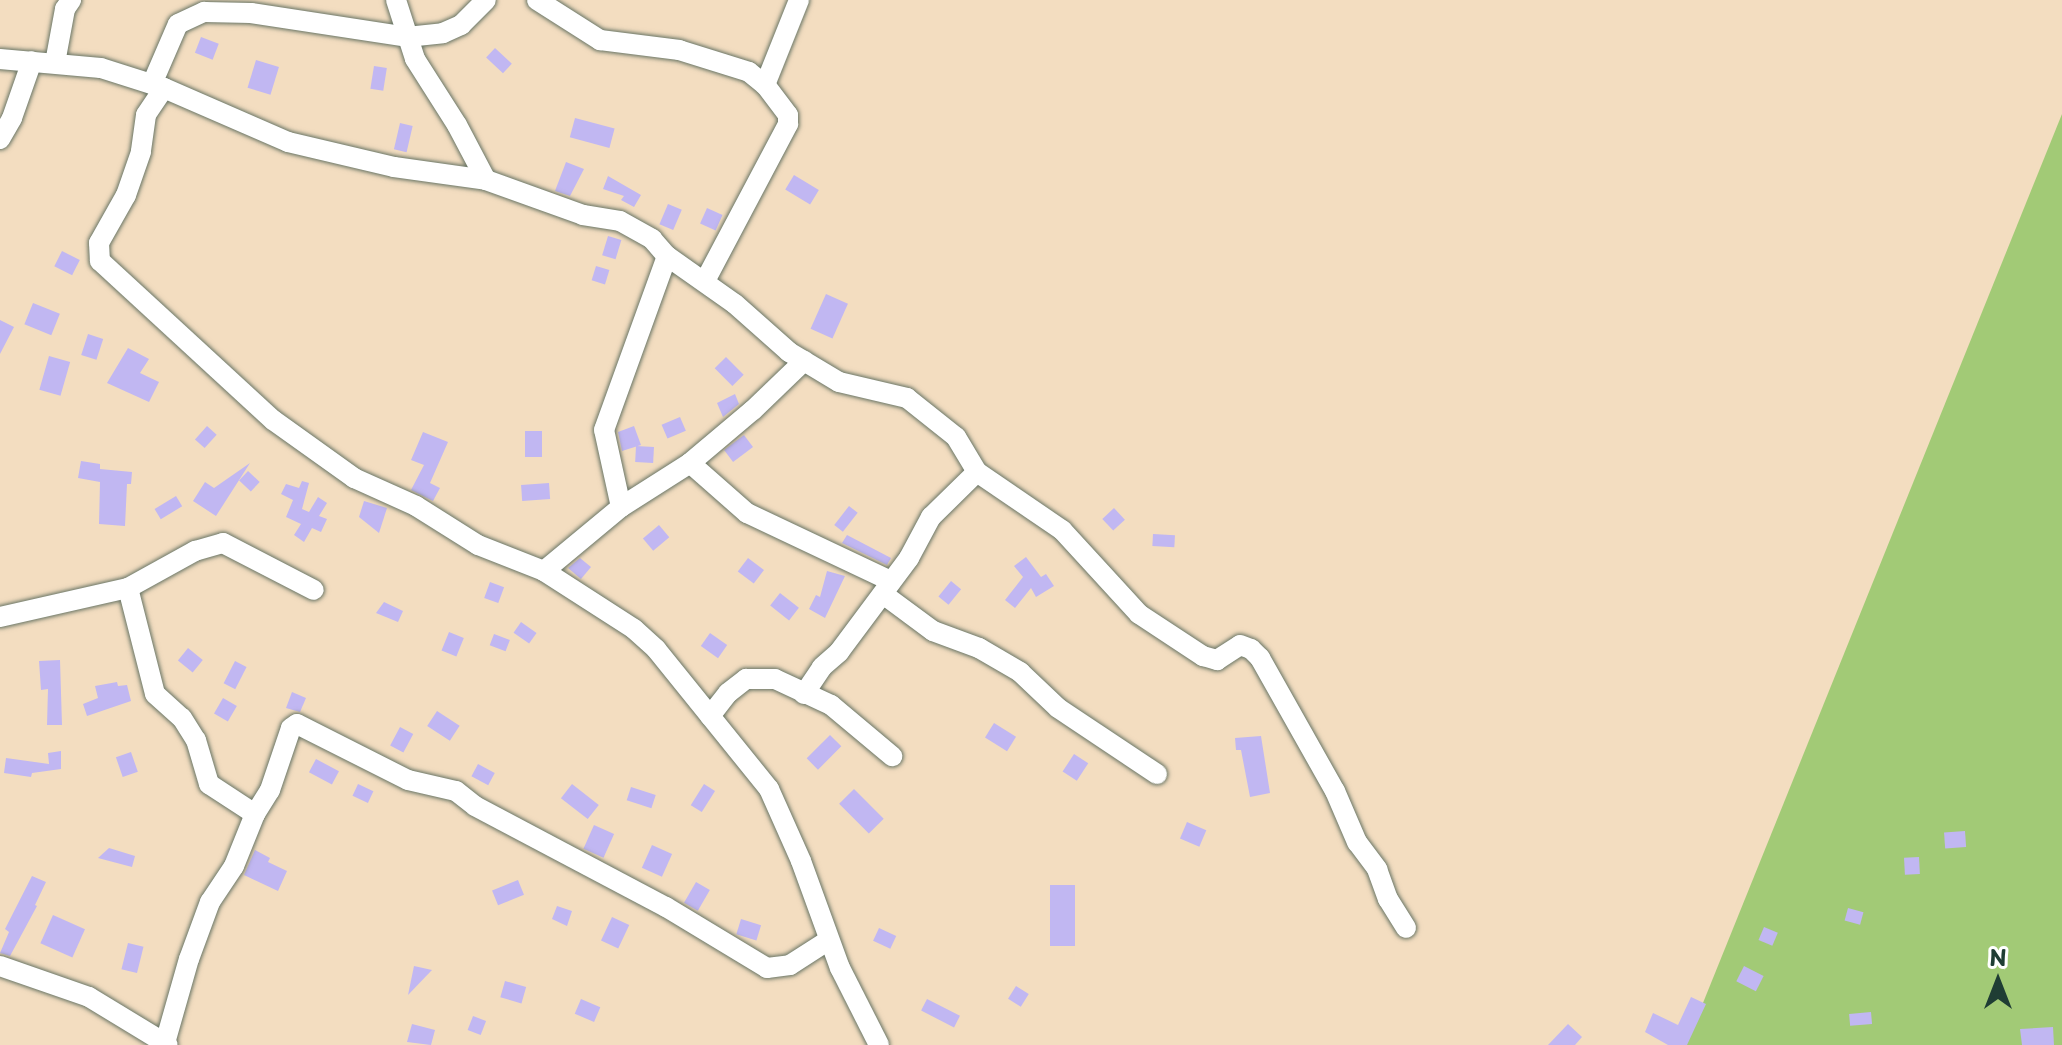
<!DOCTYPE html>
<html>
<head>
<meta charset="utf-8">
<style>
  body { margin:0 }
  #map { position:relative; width:2062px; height:1045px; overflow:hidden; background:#f3ddc0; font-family:"Playpen Sans",sans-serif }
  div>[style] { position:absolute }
  .green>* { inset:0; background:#a2ca76 }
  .building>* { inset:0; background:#c1b7f2; transform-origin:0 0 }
  .roads { filter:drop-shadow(0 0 2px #697565) drop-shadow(0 0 2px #697565) }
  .minor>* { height:20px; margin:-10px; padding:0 10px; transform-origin:10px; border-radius:10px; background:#fff }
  span { translate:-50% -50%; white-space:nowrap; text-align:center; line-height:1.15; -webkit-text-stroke:7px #fff; paint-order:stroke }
  .north { position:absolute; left:1958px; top:941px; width:80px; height:80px; -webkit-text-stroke:6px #fff; paint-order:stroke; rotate:0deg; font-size:22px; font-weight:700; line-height:32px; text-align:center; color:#1f3d34 }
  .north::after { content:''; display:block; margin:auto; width:28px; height:36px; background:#1f3d34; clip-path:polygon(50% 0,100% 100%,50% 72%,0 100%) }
</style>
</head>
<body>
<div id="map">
  <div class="green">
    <i style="clip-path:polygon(2062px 114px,2062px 1045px,1686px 1045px)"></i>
  </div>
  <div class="building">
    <i style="left:201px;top:37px;width:19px;height:17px;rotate:21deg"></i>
    <i style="left:495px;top:48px;width:23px;height:13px;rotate:43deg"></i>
    <i style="left:256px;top:60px;width:24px;height:29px;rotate:17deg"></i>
    <i style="left:374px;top:66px;width:13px;height:23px;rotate:9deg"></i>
    <i style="left:575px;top:118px;width:41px;height:20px;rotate:15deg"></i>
    <i style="left:400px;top:123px;width:13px;height:27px;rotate:13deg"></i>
    <i style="clip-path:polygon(566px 162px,584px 169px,570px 196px,555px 191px)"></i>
    <i style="left:794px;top:175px;width:29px;height:17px;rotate:31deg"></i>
    <i style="clip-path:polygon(608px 176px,641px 195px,634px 207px,621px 200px,624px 196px,603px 189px)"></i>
    <i style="left:668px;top:204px;width:15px;height:22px;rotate:23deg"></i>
    <i style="left:707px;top:208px;width:17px;height:17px;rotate:24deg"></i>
    <i style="left:608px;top:236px;width:14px;height:20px;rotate:17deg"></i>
    <i style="left:62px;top:251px;width:20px;height:17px;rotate:27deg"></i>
    <i style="left:596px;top:266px;width:14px;height:15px;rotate:17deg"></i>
    <i style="left:826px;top:294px;width:24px;height:38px;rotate:24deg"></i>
    <i style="left:33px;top:303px;width:29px;height:23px;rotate:22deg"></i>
    <i style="clip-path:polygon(0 320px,14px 327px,0 354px)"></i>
    <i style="left:88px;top:334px;width:16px;height:22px;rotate:18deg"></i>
    <i style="clip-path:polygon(128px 348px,149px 359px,140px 373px,159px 382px,149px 402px,107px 383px)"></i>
    <i style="left:49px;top:356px;width:22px;height:35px;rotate:16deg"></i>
    <i style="left:726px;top:357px;width:25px;height:16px;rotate:45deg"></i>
    <i style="clip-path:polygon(735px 394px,739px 404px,723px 417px,717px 403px)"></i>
    <i style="left:680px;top:417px;width:15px;height:20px;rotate:67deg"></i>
    <i style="left:207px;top:426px;width:13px;height:18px;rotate:42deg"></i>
    <i style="clip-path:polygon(634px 426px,641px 445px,622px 451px,618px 432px)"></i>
    <i style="left:542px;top:431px;width:26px;height:17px;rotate:90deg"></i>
    <i style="clip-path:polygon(423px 432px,448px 442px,430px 483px,440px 488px,433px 501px,411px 490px,424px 465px,411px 460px)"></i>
    <i style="left:744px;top:435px;width:15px;height:25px;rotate:53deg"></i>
    <i style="left:636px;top:446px;width:18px;height:16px;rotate:3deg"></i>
    <i style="clip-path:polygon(81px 461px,100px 464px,100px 469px,132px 472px,131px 484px,127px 484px,125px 526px,99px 524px,100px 482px,78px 478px)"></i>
    <i style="clip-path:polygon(250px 463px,216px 516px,193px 501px,205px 482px,214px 488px)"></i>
    <i style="left:248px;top:471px;width:16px;height:13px;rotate:43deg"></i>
    <i style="clip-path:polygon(302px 481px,309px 483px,302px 509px,309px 512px,318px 497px,327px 503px,319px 516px,327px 519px,321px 532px,312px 528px,304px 542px,294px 535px,301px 524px,286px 517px,293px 500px,281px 494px,286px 484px,299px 488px)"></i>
    <i style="left:549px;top:483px;width:16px;height:28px;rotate:86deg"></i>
    <i style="left:176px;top:496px;width:12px;height:25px;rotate:59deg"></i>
    <i style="clip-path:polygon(364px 501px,387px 508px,379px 533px,359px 517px)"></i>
    <i style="left:849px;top:506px;width:11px;height:24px;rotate:38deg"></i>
    <i style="left:1114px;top:508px;width:16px;height:16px;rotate:47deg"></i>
    <i style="left:659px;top:525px;width:16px;height:21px;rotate:50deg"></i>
    <i style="left:1153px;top:534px;width:22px;height:12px;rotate:3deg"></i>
    <i style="clip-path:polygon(847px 535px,891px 558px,887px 565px,842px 543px)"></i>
    <i style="clip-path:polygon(1026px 557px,1041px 577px,1046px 574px,1054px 586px,1036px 597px,1031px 588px,1015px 608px,1005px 600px,1023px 577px,1014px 566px)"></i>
    <i style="clip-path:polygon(580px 558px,591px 567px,581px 579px,568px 568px)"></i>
    <i style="left:748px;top:558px;width:20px;height:17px;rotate:37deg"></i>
    <i style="clip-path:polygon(827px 571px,845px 576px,825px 618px,809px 609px,816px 595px,820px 597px)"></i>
    <i style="left:951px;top:581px;width:13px;height:20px;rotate:39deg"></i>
    <i style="left:490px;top:582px;width:15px;height:17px;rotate:20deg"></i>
    <i style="left:780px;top:593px;width:24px;height:16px;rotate:38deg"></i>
    <i style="clip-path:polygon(384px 602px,403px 611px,398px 622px,376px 613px)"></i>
    <i style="left:521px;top:622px;width:19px;height:13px;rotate:35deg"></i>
    <i style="left:449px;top:632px;width:16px;height:20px;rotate:22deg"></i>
    <i style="left:710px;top:633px;width:21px;height:16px;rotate:35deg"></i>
    <i style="left:494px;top:634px;width:17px;height:12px;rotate:21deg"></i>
    <i style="left:188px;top:648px;width:19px;height:16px;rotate:39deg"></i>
    <i style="clip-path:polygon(60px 660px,62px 725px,47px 725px,48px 689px,41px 690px,39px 661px)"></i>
    <i style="left:235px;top:661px;width:13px;height:25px;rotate:27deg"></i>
    <i style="clip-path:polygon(117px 682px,118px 686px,127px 685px,131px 701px,87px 716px,83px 704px,98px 698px,95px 686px)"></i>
    <i style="clip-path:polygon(292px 692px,306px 698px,300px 712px,286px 708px)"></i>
    <i style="left:223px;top:698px;width:16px;height:18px;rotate:30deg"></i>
    <i style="left:437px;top:711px;width:27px;height:18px;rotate:33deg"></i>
    <i style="left:994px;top:723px;width:26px;height:17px;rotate:32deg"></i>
    <i style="left:400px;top:727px;width:15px;height:21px;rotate:28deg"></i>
    <i style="left:830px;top:735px;width:16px;height:33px;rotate:45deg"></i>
    <i style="clip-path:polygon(1261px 736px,1270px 793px,1250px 797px,1241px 750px,1236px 750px,1235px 738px)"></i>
    <i style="clip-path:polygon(61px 751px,61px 769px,32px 773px,31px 777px,4px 773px,6px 758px,49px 764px,48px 753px)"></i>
    <i style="left:131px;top:752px;width:21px;height:16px;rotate:71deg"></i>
    <i style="left:1074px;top:754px;width:17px;height:21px;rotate:33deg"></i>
    <i style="left:316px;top:759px;width:26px;height:15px;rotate:28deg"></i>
    <i style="left:478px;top:764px;width:19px;height:14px;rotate:28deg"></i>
    <i style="left:358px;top:784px;width:17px;height:13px;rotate:25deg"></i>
    <i style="left:572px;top:784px;width:34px;height:18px;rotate:38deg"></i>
    <i style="left:704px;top:784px;width:13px;height:25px;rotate:32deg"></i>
    <i style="left:631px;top:787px;width:26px;height:14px;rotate:18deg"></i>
    <i style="left:854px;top:789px;width:42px;height:21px;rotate:45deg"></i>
    <i style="left:1187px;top:822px;width:21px;height:18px;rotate:23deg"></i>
    <i style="left:594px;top:825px;width:22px;height:26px;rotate:24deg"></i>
    <i style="left:1965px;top:831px;width:16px;height:21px;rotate:86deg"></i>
    <i style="left:652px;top:845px;width:22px;height:25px;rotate:24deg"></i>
    <i style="clip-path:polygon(109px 848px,135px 856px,132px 867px,98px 858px)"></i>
    <i style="clip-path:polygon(255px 850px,270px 858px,268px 862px,287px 871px,278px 891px,244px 875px)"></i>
    <i style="left:1919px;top:857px;width:17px;height:15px;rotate:87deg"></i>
    <i style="clip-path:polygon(32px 876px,46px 882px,35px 905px,37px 906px,10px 956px,0 953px,9px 932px,5px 929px)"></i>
    <i style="left:518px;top:880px;width:16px;height:28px;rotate:68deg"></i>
    <i style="left:696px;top:882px;width:16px;height:24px;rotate:30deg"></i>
    <i style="left:1050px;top:885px;width:25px;height:61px"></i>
    <i style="clip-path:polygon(557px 906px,572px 911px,567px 926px,552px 919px)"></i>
    <i style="left:1848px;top:908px;width:16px;height:13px;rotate:15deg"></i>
    <i style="left:53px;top:915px;width:35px;height:31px;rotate:24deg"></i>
    <i style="left:612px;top:917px;width:19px;height:26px;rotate:25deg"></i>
    <i style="left:741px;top:919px;width:21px;height:16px;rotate:17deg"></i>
    <i style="left:1764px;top:927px;width:15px;height:14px;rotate:23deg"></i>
    <i style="left:879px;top:928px;width:19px;height:14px;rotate:25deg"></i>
    <i style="left:128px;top:943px;width:16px;height:27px;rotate:14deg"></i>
    <i style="clip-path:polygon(414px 966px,432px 970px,408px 995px)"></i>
    <i style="left:1744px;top:966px;width:22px;height:17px;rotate:27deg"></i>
    <i style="left:505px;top:981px;width:22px;height:17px;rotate:16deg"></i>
    <i style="left:1016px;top:986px;width:15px;height:15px;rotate:32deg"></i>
    <i style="clip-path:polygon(1691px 997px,1706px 1004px,1687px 1045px,1668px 1045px,1645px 1032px,1653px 1013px,1678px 1025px)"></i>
    <i style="left:581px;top:999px;width:21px;height:16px;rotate:23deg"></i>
    <i style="left:927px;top:999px;width:37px;height:13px;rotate:27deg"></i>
    <i style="left:1871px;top:1012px;width:12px;height:22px;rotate:85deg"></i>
    <i style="left:473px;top:1016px;width:14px;height:15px;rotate:21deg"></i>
    <i style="clip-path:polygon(412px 1024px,435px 1030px,431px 1045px,407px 1042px)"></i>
    <i style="clip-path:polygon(1568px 1024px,1582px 1037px,1575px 1045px,1548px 1045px)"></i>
    <i style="clip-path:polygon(2053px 1027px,2054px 1045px,2022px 1045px,2020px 1029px)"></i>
  </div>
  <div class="roads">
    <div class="minor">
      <i style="left:396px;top:0;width:62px;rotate:72.1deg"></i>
      <i style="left:415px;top:59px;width:78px;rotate:57.5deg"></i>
      <i style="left:457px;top:125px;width:62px;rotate:62.2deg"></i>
      <i style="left:537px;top:0;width:75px;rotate:32.4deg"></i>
      <i style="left:600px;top:40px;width:80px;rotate:7.2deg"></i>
      <i style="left:679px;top:50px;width:73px;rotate:17.4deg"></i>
      <i style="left:749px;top:72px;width:21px;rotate:39deg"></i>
      <i style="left:0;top:59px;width:101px;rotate:5.1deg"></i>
      <i style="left:101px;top:68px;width:66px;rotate:17.6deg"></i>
      <i style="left:164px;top:88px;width:135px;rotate:23.5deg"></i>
      <i style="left:288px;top:142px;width:109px;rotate:13.3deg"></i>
      <i style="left:394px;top:167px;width:93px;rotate:8deg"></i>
      <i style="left:486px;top:180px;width:103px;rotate:19.8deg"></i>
      <i style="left:583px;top:215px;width:37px;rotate:9deg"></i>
      <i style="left:620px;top:221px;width:37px;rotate:29deg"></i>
      <i style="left:652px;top:239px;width:23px;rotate:49deg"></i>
      <i style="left:667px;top:256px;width:83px;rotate:35.2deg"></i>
      <i style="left:735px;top:304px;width:72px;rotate:41.6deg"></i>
      <i style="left:789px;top:352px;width:58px;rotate:31deg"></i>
      <i style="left:839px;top:382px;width:70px;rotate:13.2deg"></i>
      <i style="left:907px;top:398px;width:63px;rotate:38.5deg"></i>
      <i style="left:956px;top:437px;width:41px;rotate:59deg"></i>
      <i style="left:977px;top:472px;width:103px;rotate:34.3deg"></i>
      <i style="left:1062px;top:530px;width:114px;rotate:47.5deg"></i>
      <i style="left:1139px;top:614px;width:77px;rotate:33.3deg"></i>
      <i style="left:1203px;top:656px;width:15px;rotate:16deg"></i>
      <i style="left:1217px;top:660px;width:27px;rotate:-33deg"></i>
      <i style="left:1240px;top:645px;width:12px;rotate:20deg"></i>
      <i style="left:1251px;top:649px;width:13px;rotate:45deg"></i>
      <i style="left:1260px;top:658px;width:153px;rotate:60.6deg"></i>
      <i style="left:1335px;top:791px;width:56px;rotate:66.7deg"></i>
      <i style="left:1357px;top:842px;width:34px;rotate:53deg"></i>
      <i style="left:1377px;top:869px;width:32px;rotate:70deg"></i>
      <i style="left:1388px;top:899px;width:34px;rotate:58deg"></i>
      <i style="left:55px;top:63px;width:55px;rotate:-79.5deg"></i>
      <i style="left:65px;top:9px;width:11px;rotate:-56deg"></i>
      <i style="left:152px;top:84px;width:65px;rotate:-66.6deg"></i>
      <i style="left:178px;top:24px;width:29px;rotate:-25deg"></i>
      <i style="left:204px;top:12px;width:47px;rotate:1.2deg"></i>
      <i style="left:251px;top:13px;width:158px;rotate:8.7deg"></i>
      <i style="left:407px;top:37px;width:36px;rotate:-6deg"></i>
      <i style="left:443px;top:33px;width:20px;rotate:-24deg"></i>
      <i style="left:461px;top:25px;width:35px;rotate:-45deg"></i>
      <i style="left:164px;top:88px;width:32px;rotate:124deg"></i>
      <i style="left:146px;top:115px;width:37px;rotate:98deg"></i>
      <i style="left:141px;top:152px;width:46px;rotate:109.2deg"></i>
      <i style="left:126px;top:195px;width:55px;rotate:119.4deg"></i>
      <i style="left:99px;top:243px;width:18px;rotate:87deg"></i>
      <i style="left:100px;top:261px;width:235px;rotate:42.6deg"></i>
      <i style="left:273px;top:420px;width:100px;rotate:35.6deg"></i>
      <i style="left:354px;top:478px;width:68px;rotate:24.3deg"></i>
      <i style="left:416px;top:506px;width:73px;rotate:32.2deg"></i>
      <i style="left:478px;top:545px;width:71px;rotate:21.5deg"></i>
      <i style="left:544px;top:571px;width:100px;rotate:-39.7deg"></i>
      <i style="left:621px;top:507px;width:82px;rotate:-32.5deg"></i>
      <i style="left:690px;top:463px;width:82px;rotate:-40.1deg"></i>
      <i style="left:753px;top:410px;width:71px;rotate:-43.9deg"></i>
      <i style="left:0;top:139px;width:24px;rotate:-60deg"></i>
      <i style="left:12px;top:118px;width:60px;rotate:-70.7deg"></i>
      <i style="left:705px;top:281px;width:178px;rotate:-62.1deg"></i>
      <i style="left:788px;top:124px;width:9px;rotate:-90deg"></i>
      <i style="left:788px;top:115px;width:38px;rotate:-127deg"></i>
      <i style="left:765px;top:85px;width:92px;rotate:-68.2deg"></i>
      <i style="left:690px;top:463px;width:76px;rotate:41.3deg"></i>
      <i style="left:747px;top:513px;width:159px;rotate:25.3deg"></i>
      <i style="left:621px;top:507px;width:79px;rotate:-102.4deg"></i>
      <i style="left:604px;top:430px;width:185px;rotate:-70.1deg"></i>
      <i style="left:544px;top:571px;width:107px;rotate:32.8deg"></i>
      <i style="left:634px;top:629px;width:30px;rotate:42deg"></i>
      <i style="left:656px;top:649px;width:180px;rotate:51.1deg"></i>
      <i style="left:769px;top:789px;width:79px;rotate:66deg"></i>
      <i style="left:801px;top:861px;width:114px;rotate:70deg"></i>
      <i style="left:840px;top:968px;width:86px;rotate:63.1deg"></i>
      <i style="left:128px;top:588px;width:109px;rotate:75.7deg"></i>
      <i style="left:155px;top:694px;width:36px;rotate:42deg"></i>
      <i style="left:182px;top:718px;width:26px;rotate:58deg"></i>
      <i style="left:196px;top:740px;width:46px;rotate:73.5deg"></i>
      <i style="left:209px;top:784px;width:55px;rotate:33.1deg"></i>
      <i style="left:255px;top:814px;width:28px;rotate:-58deg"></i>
      <i style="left:270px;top:790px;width:65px;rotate:-71.3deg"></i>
      <i style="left:291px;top:728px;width:7px;rotate:-34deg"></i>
      <i style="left:297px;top:724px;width:124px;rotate:26.8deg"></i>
      <i style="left:408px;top:780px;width:49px;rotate:12.9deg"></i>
      <i style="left:456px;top:791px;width:24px;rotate:38deg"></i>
      <i style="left:475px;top:806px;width:216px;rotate:27.9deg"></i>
      <i style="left:666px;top:907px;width:118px;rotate:31.1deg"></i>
      <i style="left:767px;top:968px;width:23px;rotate:-7deg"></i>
      <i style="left:790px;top:965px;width:46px;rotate:-32.7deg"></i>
      <i style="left:883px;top:594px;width:62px;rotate:36.5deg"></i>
      <i style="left:933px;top:631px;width:49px;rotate:20.3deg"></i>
      <i style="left:979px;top:648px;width:48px;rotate:30.3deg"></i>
      <i style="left:1020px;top:672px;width:52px;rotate:43.5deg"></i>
      <i style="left:1058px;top:708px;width:119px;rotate:33.7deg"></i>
      <i style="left:0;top:617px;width:131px;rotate:-12.8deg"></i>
      <i style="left:128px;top:588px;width:77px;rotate:-28.9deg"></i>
      <i style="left:195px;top:551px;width:29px;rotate:-16deg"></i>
      <i style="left:223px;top:543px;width:102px;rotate:27.3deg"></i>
      <i style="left:804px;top:694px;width:32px;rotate:-56deg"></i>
      <i style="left:822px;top:667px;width:23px;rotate:-41deg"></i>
      <i style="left:839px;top:652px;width:117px;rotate:-53.3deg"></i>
      <i style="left:909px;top:558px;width:47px;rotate:-61.8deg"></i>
      <i style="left:931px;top:517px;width:64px;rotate:-44.4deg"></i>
      <i style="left:710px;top:716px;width:29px;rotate:-52deg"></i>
      <i style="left:728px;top:693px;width:23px;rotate:-38deg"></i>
      <i style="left:746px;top:679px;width:29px"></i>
      <i style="left:775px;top:679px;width:62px;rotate:24.9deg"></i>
      <i style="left:831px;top:705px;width:80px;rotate:39.9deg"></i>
      <i style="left:0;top:966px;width:94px;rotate:19.2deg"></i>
      <i style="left:89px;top:997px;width:92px;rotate:31.3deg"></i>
      <i style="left:165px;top:1043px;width:87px;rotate:-74.1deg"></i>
      <i style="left:189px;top:959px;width:61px;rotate:-69.8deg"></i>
      <i style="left:210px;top:902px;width:43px;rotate:-56.3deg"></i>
      <i style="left:234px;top:866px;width:56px;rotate:-68deg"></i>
    </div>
  </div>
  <div class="north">N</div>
</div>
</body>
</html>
